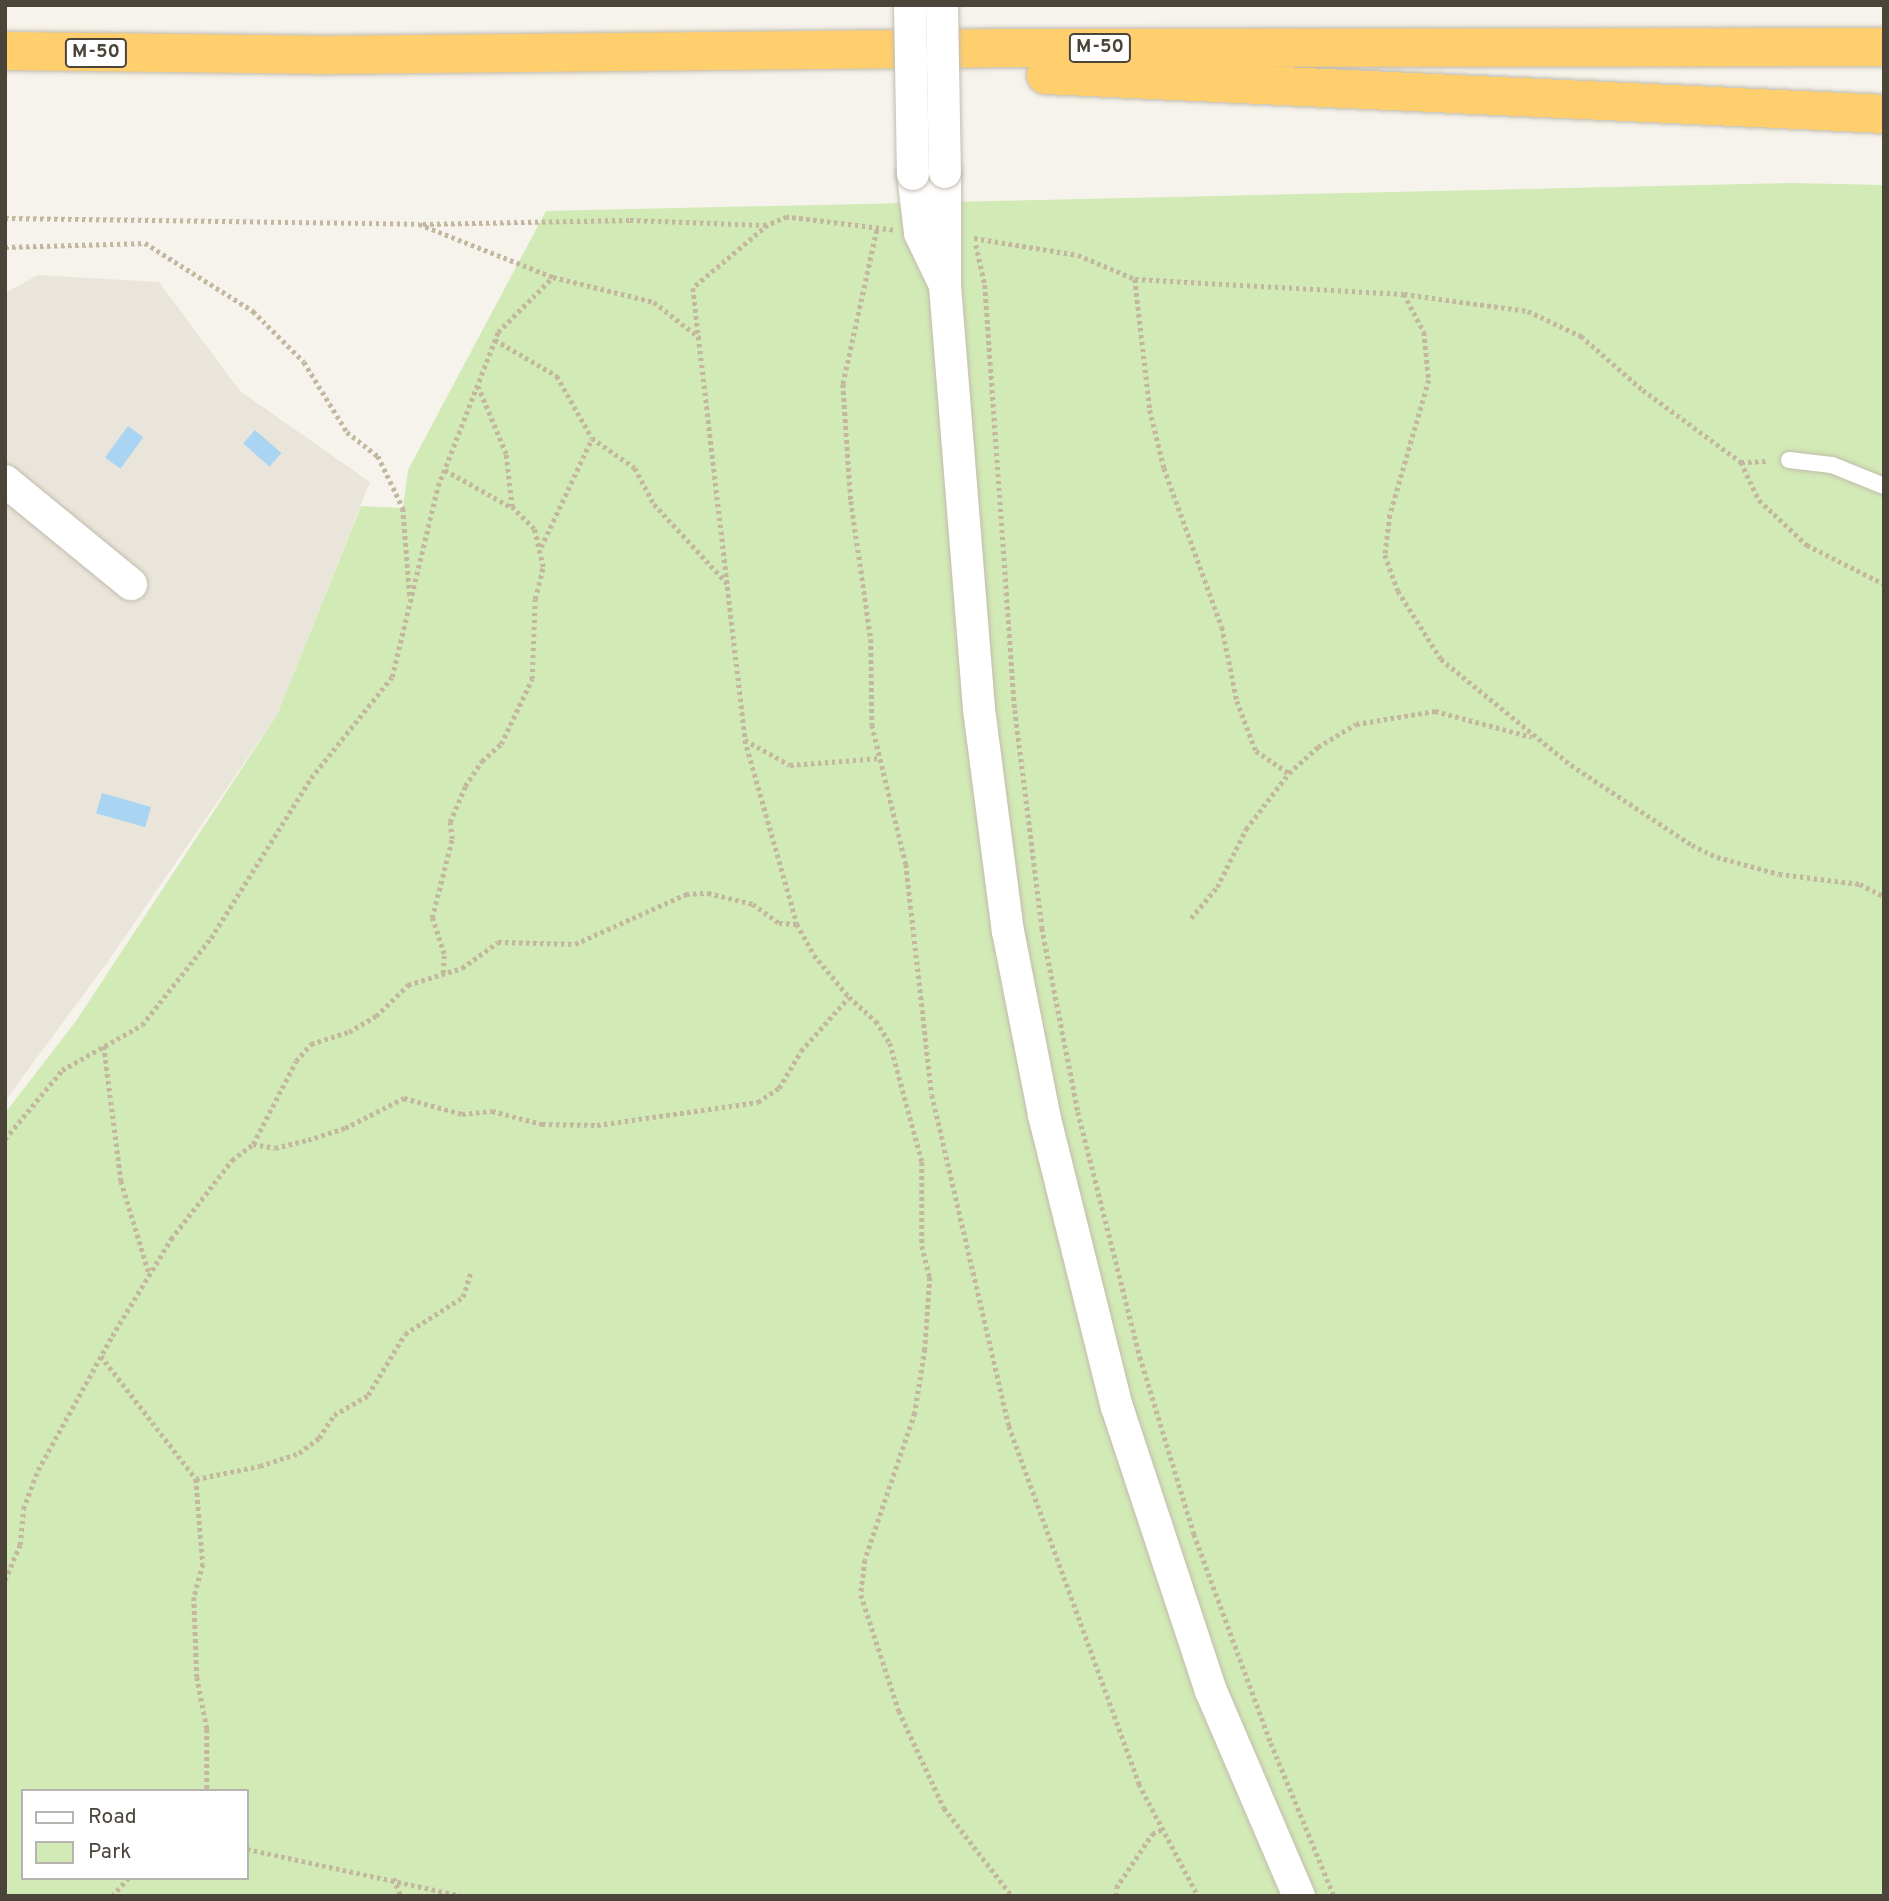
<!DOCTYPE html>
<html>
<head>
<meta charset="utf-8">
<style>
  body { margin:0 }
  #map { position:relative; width:1889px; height:1901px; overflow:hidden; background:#f6f3ec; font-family:Overpass,sans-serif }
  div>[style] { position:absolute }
  .residential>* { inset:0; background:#eae5da }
  .green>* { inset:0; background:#d2eab5 }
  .water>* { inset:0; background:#a9d4f2; transform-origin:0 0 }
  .path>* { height:4.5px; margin-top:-2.25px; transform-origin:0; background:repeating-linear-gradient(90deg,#c4b79f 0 3.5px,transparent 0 7px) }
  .roads { filter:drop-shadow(0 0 2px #c2bbae) drop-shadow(0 0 2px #c2bbae) }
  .lane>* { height:16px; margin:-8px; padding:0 8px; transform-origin:8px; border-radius:8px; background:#fff }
  .street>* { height:32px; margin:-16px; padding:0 16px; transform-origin:16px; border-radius:16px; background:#fff }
  .highway>* { height:38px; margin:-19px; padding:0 19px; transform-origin:19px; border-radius:19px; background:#ffcf6e }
  .bridges { filter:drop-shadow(0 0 2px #c2bbae) drop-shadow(0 0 2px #c2bbae) }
  .street-bridge>* { height:32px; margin:-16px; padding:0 16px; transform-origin:16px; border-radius:16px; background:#fff }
  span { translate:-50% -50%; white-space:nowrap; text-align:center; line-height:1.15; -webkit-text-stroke:7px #fff; paint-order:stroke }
  .shield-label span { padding:2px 5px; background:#fff; border:2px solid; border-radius:5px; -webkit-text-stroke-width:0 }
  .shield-label { font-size:19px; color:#4b4439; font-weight:700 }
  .frame { position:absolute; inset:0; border:7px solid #4b4439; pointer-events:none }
  .legend { position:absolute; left:21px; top:1789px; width:228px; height:91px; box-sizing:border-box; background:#fff; border:2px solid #b7b4b0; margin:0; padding:9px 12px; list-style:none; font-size:21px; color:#4b4439 }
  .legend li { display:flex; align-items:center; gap:14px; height:35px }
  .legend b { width:35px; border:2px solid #b7b4b0 }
</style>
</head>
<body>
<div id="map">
  <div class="residential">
    <i style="clip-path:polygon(38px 275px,159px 282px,240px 391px,370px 482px,277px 715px,109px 960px,5px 1101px,5px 293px)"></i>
  </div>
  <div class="green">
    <i style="clip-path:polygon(evenodd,1791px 183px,1884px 185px,1884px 1896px,5px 1896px,5px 1113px,76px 1021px,277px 715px,361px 506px,403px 508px,408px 470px,546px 211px,1791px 183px,23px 1791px,247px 1791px,247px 1878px,23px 1878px,23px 1791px)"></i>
  </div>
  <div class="water">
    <i style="left:128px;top:426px;width:19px;height:39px;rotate:36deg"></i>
    <i style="left:255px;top:430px;width:35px;height:18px;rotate:41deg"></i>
    <i style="left:102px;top:793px;width:51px;height:21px;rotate:16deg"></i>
  </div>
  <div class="path">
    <i style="left:5px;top:218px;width:414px;rotate:0.8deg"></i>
    <i style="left:419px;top:224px;width:144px;rotate:21.6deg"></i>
    <i style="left:423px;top:224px;width:207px;rotate:-1.1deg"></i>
    <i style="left:630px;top:220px;width:138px;rotate:2.1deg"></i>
    <i style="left:877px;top:230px;width:158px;rotate:102.4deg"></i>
    <i style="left:843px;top:384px;width:117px;rotate:86.1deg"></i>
    <i style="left:851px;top:501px;width:139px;rotate:81.8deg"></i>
    <i style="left:871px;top:639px;width:86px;rotate:89.3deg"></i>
    <i style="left:872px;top:725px;width:143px;rotate:76.3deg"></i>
    <i style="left:906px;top:864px;width:232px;rotate:83.6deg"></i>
    <i style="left:932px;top:1095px;width:340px;rotate:76.9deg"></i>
    <i style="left:1009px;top:1426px;width:381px;rotate:70deg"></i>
    <i style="left:1139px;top:1784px;width:127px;rotate:62.2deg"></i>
    <i style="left:893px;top:230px;width:107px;rotate:-173deg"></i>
    <i style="left:787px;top:217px;width:21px;rotate:157deg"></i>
    <i style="left:768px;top:225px;width:98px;rotate:140deg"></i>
    <i style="left:693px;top:288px;width:455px;rotate:83.4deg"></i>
    <i style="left:745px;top:740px;width:191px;rotate:74.2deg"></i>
    <i style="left:797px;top:924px;width:35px;rotate:61deg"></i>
    <i style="left:814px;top:955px;width:55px;rotate:50.2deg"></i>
    <i style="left:849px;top:997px;width:36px;rotate:42deg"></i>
    <i style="left:876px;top:1021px;width:26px;rotate:58deg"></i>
    <i style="left:890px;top:1043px;width:123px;rotate:74.9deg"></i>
    <i style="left:922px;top:1162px;width:84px;rotate:90deg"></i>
    <i style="left:922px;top:1246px;width:32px;rotate:76deg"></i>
    <i style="left:930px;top:1277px;width:72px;rotate:94deg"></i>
    <i style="left:925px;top:1349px;width:65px;rotate:98.9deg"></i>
    <i style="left:915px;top:1413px;width:155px;rotate:108.8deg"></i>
    <i style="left:865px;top:1560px;width:35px;rotate:97deg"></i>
    <i style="left:861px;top:1595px;width:122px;rotate:71.9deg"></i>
    <i style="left:899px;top:1711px;width:107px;rotate:65.1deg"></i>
    <i style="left:944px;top:1808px;width:111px;rotate:52.3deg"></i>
    <i style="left:974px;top:238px;width:105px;rotate:9.3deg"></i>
    <i style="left:1078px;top:255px;width:62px;rotate:22.8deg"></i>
    <i style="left:1135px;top:279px;width:269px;rotate:3.2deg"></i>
    <i style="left:1404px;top:294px;width:125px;rotate:7.8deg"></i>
    <i style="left:1528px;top:311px;width:59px;rotate:25.3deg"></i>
    <i style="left:1581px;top:336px;width:82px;rotate:41.1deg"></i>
    <i style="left:1643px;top:390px;width:122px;rotate:36.3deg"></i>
    <i style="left:1741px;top:462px;width:42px;rotate:64.7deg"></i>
    <i style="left:1759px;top:500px;width:66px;rotate:43.2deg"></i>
    <i style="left:1807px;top:545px;width:86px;rotate:26.9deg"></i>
    <i style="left:976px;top:245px;width:41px;rotate:77.3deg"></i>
    <i style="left:985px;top:285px;width:426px;rotate:86deg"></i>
    <i style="left:1015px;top:710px;width:220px;rotate:82.9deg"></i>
    <i style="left:1042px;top:928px;width:187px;rotate:78.9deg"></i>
    <i style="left:1078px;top:1112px;width:253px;rotate:75.8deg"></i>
    <i style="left:1140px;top:1357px;width:185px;rotate:73deg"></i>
    <i style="left:1194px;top:1534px;width:223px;rotate:69.8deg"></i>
    <i style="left:1271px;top:1743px;width:165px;rotate:67.6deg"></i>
    <i style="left:5px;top:247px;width:140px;rotate:-1.6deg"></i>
    <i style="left:145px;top:243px;width:128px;rotate:32.2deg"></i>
    <i style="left:253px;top:311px;width:72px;rotate:45deg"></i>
    <i style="left:304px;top:362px;width:82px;rotate:58.4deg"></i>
    <i style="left:347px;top:432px;width:39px;rotate:38deg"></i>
    <i style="left:378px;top:456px;width:58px;rotate:64.3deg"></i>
    <i style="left:403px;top:508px;width:88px;rotate:85.5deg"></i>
    <i style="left:1135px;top:279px;width:132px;rotate:83.5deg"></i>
    <i style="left:1150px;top:410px;width:60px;rotate:76.4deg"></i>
    <i style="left:1164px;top:468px;width:169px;rotate:70deg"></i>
    <i style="left:1222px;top:627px;width:76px;rotate:78.5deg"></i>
    <i style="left:1237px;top:701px;width:53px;rotate:69.2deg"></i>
    <i style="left:1256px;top:751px;width:40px;rotate:34deg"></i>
    <i style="left:1404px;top:294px;width:43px;rotate:62.2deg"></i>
    <i style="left:1424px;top:332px;width:48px;rotate:84.1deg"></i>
    <i style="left:1429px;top:380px;width:141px;rotate:106.1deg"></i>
    <i style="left:1390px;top:515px;width:40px;rotate:97.1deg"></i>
    <i style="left:1385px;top:555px;width:38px;rotate:70deg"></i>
    <i style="left:1398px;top:591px;width:80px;rotate:57.7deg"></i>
    <i style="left:1441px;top:659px;width:168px;rotate:39.2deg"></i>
    <i style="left:1571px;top:765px;width:145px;rotate:33.5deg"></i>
    <i style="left:1692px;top:845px;width:28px;rotate:26deg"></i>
    <i style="left:1717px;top:857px;width:64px;rotate:15.3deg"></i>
    <i style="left:1779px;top:874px;width:82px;rotate:7deg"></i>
    <i style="left:1860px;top:884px;width:27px;rotate:27deg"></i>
    <i style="left:495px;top:340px;width:72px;rotate:30.1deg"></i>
    <i style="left:557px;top:376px;width:71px;rotate:60.6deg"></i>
    <i style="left:592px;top:438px;width:52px;rotate:34.9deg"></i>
    <i style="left:635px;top:468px;width:41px;rotate:62.2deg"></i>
    <i style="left:654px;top:504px;width:108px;rotate:47.3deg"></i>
    <i style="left:1741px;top:462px;width:27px;rotate:-2deg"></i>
    <i style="left:445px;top:470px;width:76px;rotate:29.3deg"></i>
    <i style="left:541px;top:547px;width:120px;rotate:-64.9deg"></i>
    <i style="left:745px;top:740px;width:51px;rotate:29.1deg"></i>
    <i style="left:790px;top:765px;width:91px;rotate:-4.4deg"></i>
    <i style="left:1191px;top:918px;width:40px;rotate:-50deg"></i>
    <i style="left:1217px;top:887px;width:65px;rotate:-63.4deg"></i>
    <i style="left:1246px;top:829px;width:71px;rotate:-52.5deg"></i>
    <i style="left:1289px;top:773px;width:39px;rotate:-42deg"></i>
    <i style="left:1318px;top:747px;width:44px;rotate:-31.2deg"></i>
    <i style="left:1356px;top:724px;width:80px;rotate:-9.3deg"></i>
    <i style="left:1435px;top:711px;width:100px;rotate:15deg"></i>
    <i style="left:443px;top:973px;width:19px;rotate:-87deg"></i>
    <i style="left:444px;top:954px;width:38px;rotate:-108deg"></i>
    <i style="left:432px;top:918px;width:81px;rotate:-75.8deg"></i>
    <i style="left:452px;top:839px;width:17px;rotate:-97deg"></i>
    <i style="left:450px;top:822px;width:39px;rotate:-67deg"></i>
    <i style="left:465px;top:786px;width:30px;rotate:-56deg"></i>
    <i style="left:482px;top:761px;width:25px;rotate:-42deg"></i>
    <i style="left:501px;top:744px;width:72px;rotate:-64.5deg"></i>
    <i style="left:532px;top:679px;width:80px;rotate:-87.9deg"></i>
    <i style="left:535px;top:599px;width:33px;rotate:-76deg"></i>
    <i style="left:543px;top:567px;width:39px;rotate:-103deg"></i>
    <i style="left:534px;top:529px;width:31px;rotate:-135deg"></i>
    <i style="left:512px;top:507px;width:53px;rotate:-96.5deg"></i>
    <i style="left:506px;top:454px;width:73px;rotate:-112.7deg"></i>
    <i style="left:104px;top:1046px;width:136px;rotate:82.8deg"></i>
    <i style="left:121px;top:1181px;width:96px;rotate:73.1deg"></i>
    <i style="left:5px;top:1139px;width:89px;rotate:-50.4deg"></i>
    <i style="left:62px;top:1070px;width:92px;rotate:-29.4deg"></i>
    <i style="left:142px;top:1025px;width:111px;rotate:-51.6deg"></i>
    <i style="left:211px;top:938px;width:189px;rotate:-58deg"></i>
    <i style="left:311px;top:778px;width:129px;rotate:-51.3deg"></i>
    <i style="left:392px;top:677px;width:196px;rotate:-76.5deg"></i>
    <i style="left:438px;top:486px;width:165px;rotate:-68.7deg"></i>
    <i style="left:498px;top:332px;width:78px;rotate:-45deg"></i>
    <i style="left:553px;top:277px;width:104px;rotate:13.9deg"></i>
    <i style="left:654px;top:302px;width:58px;rotate:38deg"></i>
    <i style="left:253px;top:1144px;width:22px;rotate:10deg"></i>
    <i style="left:275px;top:1148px;width:34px;rotate:-14deg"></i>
    <i style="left:308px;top:1140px;width:39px;rotate:-18deg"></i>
    <i style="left:345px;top:1128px;width:66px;rotate:-27deg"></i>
    <i style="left:404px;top:1098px;width:60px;rotate:15.4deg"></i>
    <i style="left:462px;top:1114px;width:30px;rotate:-6deg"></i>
    <i style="left:492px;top:1111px;width:52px;rotate:14.6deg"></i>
    <i style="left:542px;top:1124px;width:55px;rotate:1deg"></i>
    <i style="left:597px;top:1125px;width:163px;rotate:-8.1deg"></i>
    <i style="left:758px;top:1102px;width:25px;rotate:-34deg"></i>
    <i style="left:779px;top:1088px;width:43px;rotate:-59.3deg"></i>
    <i style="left:801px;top:1051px;width:72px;rotate:-48.4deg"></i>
    <i style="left:101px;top:1356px;width:155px;rotate:52.3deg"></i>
    <i style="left:196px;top:1479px;width:85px;rotate:85.3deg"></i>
    <i style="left:203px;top:1564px;width:34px;rotate:105deg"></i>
    <i style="left:194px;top:1597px;width:80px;rotate:87.9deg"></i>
    <i style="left:197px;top:1677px;width:53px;rotate:79.1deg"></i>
    <i style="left:207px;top:1729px;width:62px;rotate:90deg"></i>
    <i style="left:196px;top:1479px;width:65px;rotate:-11.5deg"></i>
    <i style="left:260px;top:1466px;width:41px;rotate:-18.4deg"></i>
    <i style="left:299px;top:1453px;width:25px;rotate:-37deg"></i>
    <i style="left:319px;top:1438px;width:27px;rotate:-57deg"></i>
    <i style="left:334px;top:1415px;width:39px;rotate:-30deg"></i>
    <i style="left:368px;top:1395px;width:71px;rotate:-58.8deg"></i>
    <i style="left:405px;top:1334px;width:69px;rotate:-32.5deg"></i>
    <i style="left:463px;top:1297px;width:28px;rotate:-73deg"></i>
    <i style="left:5px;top:1580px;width:38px;rotate:-67deg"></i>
    <i style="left:20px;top:1545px;width:36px;rotate:-85deg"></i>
    <i style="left:23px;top:1509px;width:42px;rotate:-69deg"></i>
    <i style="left:38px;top:1470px;width:153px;rotate:-61.1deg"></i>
    <i style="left:112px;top:1336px;width:114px;rotate:-58.7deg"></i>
    <i style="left:171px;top:1239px;width:100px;rotate:-52.3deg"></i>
    <i style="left:232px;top:1160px;width:26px;rotate:-37deg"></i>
    <i style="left:253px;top:1144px;width:93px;rotate:-62.6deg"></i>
    <i style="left:296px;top:1061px;width:23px;rotate:-49deg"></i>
    <i style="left:311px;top:1044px;width:40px;rotate:-18deg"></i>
    <i style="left:349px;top:1032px;width:31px;rotate:-31deg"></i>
    <i style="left:376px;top:1016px;width:45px;rotate:-44.1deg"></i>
    <i style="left:408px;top:985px;width:57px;rotate:-17.5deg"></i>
    <i style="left:462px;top:968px;width:44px;rotate:-35.8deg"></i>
    <i style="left:498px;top:942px;width:77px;rotate:1.5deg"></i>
    <i style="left:575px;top:944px;width:122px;rotate:-24.2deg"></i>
    <i style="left:686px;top:894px;width:22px;rotate:-3deg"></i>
    <i style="left:708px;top:893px;width:46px;rotate:13.7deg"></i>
    <i style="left:753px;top:904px;width:32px;rotate:36deg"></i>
    <i style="left:779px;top:923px;width:18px;rotate:3deg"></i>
    <i style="left:247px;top:1849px;width:220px;rotate:12.3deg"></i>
    <i style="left:394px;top:1878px;width:19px;rotate:69deg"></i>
    <i style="left:112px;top:1896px;width:24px;rotate:-48deg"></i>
    <i style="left:1116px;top:1896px;width:8px;rotate:-90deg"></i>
    <i style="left:1116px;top:1888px;width:65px;rotate:-56.3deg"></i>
    <i style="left:1152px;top:1834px;width:14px;rotate:-25deg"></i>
  </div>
  <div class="roads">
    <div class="lane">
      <i style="left:1789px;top:460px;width:43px;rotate:6.6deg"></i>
      <i style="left:1832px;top:465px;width:56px;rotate:22deg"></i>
    </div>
    <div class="street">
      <i style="left:945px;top:172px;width:114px;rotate:90deg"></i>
      <i style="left:945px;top:286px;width:424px;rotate:85.4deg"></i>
      <i style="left:979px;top:709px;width:224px;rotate:82.6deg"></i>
      <i style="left:1008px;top:931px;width:187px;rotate:78.9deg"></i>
      <i style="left:1044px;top:1115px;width:301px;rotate:76deg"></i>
      <i style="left:1117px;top:1407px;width:299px;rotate:71.7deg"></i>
      <i style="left:1211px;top:1691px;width:223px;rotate:66.8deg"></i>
      <i style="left:913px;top:174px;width:59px;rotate:83.2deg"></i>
      <i style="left:920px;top:233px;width:53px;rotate:64.4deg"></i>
      <i style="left:5px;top:481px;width:163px;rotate:39.3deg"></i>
    </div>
    <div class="highway">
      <i style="left:5px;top:51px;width:312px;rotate:0.7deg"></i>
      <i style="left:317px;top:55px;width:692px;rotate:-0.58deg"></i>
      <i style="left:1009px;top:48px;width:875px;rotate:-0.07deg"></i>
      <i style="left:1046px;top:75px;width:839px;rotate:2.66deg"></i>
    </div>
  </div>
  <div class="bridges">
    <div class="street-bridge">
      <i style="left:910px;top:5px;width:169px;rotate:89deg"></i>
      <i style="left:942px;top:5px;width:167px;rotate:89deg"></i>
    </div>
  </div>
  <div class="shield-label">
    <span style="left:1100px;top:48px">M-50</span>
    <span style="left:96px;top:53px">M-50</span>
  </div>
  <div class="frame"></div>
  <ul class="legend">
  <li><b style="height:9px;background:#fff"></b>Road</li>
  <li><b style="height:19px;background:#d2eab5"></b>Park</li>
  </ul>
</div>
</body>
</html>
